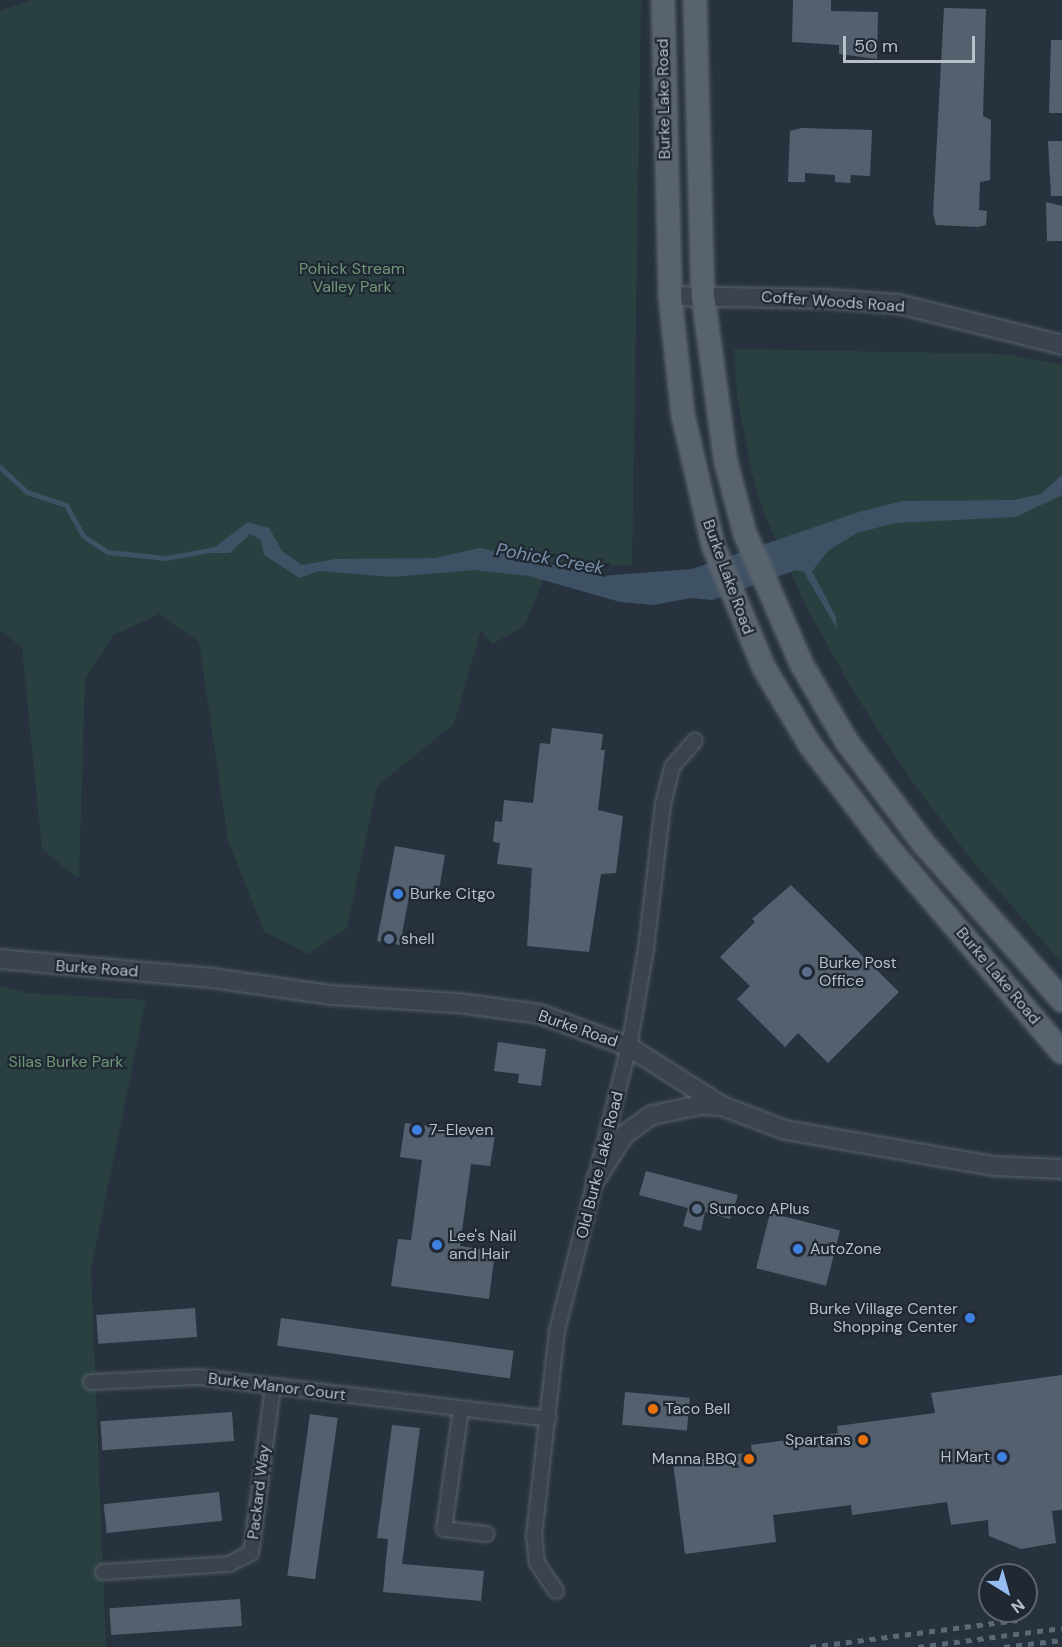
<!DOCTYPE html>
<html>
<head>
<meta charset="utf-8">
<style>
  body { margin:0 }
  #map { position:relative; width:1062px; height:1647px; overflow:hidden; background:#27323e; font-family:"DM Sans",sans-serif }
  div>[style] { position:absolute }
  .green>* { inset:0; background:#2a4040 }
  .water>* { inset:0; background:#3e5165 }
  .stream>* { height:5px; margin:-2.5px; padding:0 2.5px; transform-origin:2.5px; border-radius:2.5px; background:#3e5165 }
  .building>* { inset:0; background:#55606e; transform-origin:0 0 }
  .roads { filter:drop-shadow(0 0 2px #59626c) drop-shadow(0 0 2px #59626c) }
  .minor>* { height:14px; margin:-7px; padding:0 7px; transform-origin:7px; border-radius:7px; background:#3b444e }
  .tertiary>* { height:18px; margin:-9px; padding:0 9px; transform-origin:9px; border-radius:9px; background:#3b444e }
  .primary>* { height:22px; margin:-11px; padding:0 11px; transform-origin:11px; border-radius:11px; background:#59636e }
  .rail>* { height:4.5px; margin-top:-2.25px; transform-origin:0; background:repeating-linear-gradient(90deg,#5d6875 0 6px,transparent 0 12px) }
  .dots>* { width:16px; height:16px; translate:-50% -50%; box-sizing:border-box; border:3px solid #202933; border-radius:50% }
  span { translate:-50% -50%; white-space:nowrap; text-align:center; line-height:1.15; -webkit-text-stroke:4.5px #202933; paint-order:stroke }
  .street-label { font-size:16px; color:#b7bfc9 }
  .park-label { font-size:16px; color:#709877 }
  .poi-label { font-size:16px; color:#b7bfc9 }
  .left { translate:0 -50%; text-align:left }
  .right { translate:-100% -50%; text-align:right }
  .water-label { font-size:18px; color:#7a91aa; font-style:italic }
  .north { position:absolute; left:978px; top:1563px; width:60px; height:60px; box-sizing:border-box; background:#202933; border:2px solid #5c656f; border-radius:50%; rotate:143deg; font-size:16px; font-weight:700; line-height:24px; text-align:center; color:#b7bfc9 }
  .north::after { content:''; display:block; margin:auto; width:21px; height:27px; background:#95bdf0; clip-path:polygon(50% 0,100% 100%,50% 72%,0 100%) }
  .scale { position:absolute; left:843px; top:36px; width:132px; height:27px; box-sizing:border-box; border:3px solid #b7bfc9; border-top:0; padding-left:8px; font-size:18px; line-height:21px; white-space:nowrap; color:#b7bfc9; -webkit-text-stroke:4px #202933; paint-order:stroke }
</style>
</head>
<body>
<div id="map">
  <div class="green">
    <i style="clip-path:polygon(33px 0,641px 0,632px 566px,550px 563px,524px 626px,492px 644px,481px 630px,454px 724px,377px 786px,347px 928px,308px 954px,264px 932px,228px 840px,199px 642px,159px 614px,114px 635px,85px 679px,79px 879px,42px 849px,22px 647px,0 631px,0 11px)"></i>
    <i style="clip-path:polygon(734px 349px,1006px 354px,1062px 365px,1062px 963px,970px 858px,909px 777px,853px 691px,807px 608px,764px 514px,752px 473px,737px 396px)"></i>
    <i style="clip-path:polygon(0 986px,27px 993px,146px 1000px,91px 1269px,106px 1647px,0 1647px)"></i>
  </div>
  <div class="water">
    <i style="clip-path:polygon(1062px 475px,1062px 495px,1016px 517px,895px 523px,857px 533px,829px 550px,812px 571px,836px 617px,837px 629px,804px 572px,796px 570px,712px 600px,691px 598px,653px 605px,620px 602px,529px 576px,474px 570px,392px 577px,318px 571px,300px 578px,264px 555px,261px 540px,250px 534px,230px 553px,207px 553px,248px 522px,269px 528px,282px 551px,302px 565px,336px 559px,435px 558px,480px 548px,601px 576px,692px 569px,859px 512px,902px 501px,1014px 500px,1041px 494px)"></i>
  </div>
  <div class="stream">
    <i style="left:0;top:467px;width:37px;rotate:43deg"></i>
    <i style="left:27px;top:492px;width:41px;rotate:18.4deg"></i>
    <i style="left:66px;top:505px;width:35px;rotate:61deg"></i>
    <i style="left:83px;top:536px;width:30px;rotate:33deg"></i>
    <i style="left:108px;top:552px;width:58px;rotate:5.9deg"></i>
    <i style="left:166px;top:558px;width:50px;rotate:-10.4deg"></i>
  </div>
  <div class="building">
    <i style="clip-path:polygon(793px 0,831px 0,831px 11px,878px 12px,877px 59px,839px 54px,839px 45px,792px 42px)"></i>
    <i style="clip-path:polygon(944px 8px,986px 9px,983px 116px,991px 120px,990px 180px,980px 182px,979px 210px,987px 211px,986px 225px,978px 227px,936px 225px,933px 213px)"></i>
    <i style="clip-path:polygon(1051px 40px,1062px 40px,1062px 113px,1049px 113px)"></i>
    <i style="clip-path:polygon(801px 128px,872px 130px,870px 176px,851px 175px,850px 183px,835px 182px,835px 175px,805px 173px,805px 182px,788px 182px,790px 131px)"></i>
    <i style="clip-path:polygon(1048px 141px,1062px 141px,1062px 196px,1051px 196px)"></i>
    <i style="clip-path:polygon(1046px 202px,1062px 206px,1062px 241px,1047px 241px)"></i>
    <i style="clip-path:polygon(552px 728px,603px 734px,601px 750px,605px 750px,598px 810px,623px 816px,616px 873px,601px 874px,589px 952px,527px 946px,532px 868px,497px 864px,500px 843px,493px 842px,495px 821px,502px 822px,504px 800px,533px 803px,540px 743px,550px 744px)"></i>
    <i style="clip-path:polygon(395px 846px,445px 855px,438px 896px,410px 891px,400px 945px,377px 941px)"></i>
    <i style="clip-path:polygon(791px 885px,899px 992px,828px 1063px,798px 1033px,785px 1047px,737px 999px,750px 986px,720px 957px,755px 922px,752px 919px)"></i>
    <i style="clip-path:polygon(498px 1042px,546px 1049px,541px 1086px,518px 1083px,519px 1074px,494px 1071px)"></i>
    <i style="clip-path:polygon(405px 1123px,495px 1135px,490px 1166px,471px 1164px,460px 1246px,495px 1251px,489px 1299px,391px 1286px,398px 1239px,411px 1240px,422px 1160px,400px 1157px)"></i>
    <i style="clip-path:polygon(646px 1171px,738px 1195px,730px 1219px,705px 1212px,701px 1231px,683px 1226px,688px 1208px,639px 1195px)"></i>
    <i style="left:770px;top:1213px;width:72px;height:57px;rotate:14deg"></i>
    <i style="left:195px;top:1308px;width:29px;height:99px;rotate:86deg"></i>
    <i style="left:281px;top:1318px;width:235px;height:28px;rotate:8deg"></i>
    <i style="clip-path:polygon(1062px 1375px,1062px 1510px,1052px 1511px,1056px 1543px,1021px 1549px,989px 1536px,988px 1520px,951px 1525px,947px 1502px,852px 1515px,851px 1505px,773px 1515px,776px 1542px,685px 1554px,673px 1463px,752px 1452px,751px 1445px,838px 1433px,837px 1426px,935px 1413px,931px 1393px)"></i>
    <i style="left:625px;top:1392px;width:65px;height:33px;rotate:5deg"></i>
    <i style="left:232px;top:1412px;width:29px;height:132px;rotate:86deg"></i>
    <i style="left:310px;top:1414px;width:28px;height:163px;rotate:8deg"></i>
    <i style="clip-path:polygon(392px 1425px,420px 1428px,402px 1564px,484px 1571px,481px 1601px,383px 1592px,388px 1539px,377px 1538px)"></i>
    <i style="left:219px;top:1492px;width:29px;height:116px;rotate:84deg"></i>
    <i style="left:240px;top:1599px;width:27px;height:131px;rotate:86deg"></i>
  </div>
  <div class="roads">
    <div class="minor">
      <i style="left:91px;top:1382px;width:107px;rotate:-2.7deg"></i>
      <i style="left:198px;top:1377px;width:353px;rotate:6.8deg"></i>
      <i style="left:461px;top:1409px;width:121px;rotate:98.1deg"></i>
      <i style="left:444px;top:1529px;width:43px;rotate:6.6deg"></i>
      <i style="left:103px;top:1572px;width:126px;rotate:-3.6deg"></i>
      <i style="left:229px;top:1564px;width:25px;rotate:-27deg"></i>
      <i style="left:251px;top:1553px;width:167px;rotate:-82.5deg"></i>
      <i style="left:556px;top:1591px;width:34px;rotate:-124deg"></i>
      <i style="left:537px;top:1563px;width:27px;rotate:-96deg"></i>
      <i style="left:534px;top:1536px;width:206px;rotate:-83.6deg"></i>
      <i style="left:557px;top:1331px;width:293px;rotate:-75.8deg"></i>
      <i style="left:629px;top:1047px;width:99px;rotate:-80.2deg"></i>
      <i style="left:646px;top:949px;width:146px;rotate:-83.3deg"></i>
      <i style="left:663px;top:804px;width:38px;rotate:-76deg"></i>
      <i style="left:672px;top:767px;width:35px;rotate:-49deg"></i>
    </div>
    <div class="tertiary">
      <i style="left:670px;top:296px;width:158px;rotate:1.1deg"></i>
      <i style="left:828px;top:299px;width:70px;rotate:4.1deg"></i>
      <i style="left:898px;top:304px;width:169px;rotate:14deg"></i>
      <i style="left:0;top:959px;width:213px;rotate:5.1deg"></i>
      <i style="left:212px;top:978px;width:121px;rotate:8.1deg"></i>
      <i style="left:332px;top:995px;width:126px;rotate:3.6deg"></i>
      <i style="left:458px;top:1003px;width:83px;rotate:7.6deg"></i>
      <i style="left:540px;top:1014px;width:95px;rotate:20.3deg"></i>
      <i style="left:629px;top:1047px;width:110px;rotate:32.4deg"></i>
      <i style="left:722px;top:1106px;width:67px;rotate:20.9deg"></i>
      <i style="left:785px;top:1130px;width:212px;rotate:9.8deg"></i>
      <i style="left:994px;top:1166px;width:68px;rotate:2.5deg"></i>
      <i style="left:596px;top:1179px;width:52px;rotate:-57.5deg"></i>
      <i style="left:624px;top:1135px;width:34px;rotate:-36deg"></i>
      <i style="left:652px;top:1115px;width:50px;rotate:-11.5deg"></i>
      <i style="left:701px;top:1105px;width:21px;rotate:3deg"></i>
    </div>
    <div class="primary">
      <i style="left:663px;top:0;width:296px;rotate:88.6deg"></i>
      <i style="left:670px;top:296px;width:120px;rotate:83.8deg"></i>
      <i style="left:683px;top:415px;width:133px;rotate:77deg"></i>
      <i style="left:713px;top:545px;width:133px;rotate:67.5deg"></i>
      <i style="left:764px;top:668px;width:90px;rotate:59.1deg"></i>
      <i style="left:810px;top:745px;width:127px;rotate:52.7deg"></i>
      <i style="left:887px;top:846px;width:270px;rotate:49.7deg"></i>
      <i style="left:695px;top:0;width:296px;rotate:88.5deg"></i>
      <i style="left:703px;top:296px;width:169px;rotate:82.2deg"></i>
      <i style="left:726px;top:463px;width:73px;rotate:75deg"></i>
      <i style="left:745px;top:534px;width:143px;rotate:66.5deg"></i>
      <i style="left:802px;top:665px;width:89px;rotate:59.7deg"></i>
      <i style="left:847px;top:742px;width:126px;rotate:53deg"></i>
      <i style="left:923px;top:843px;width:210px;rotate:48.5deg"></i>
    </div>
  </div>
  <div class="rail">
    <i style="left:810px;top:1647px;width:209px;rotate:-7.4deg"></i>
    <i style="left:918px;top:1647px;width:145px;rotate:-7.5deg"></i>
    <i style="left:1004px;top:1647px;width:58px;rotate:-6.9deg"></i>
  </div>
  <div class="dots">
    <i style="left:398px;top:894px;background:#3f7fe0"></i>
    <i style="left:389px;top:939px;background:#5c6f8a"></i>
    <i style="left:807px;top:972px;background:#5c6f8a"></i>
    <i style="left:417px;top:1130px;background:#3f7fe0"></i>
    <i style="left:697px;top:1209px;background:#5c6f8a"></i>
    <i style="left:437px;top:1245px;background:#3f7fe0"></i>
    <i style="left:798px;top:1249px;background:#3f7fe0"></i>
    <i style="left:970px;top:1318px;background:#3f7fe0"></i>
    <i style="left:653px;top:1409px;background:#e8710a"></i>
    <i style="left:863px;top:1440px;background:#e8710a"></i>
    <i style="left:1002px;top:1457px;background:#3f7fe0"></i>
    <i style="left:749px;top:1459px;background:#e8710a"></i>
  </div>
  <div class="street-label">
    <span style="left:664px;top:99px;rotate:-91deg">Burke Lake Road</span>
    <span style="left:833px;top:302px;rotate:4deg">Coffer Woods Road</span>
    <span style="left:728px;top:577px;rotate:70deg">Burke Lake Road</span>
    <span style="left:97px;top:969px;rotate:4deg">Burke Road</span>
    <span style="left:998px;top:976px;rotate:50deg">Burke Lake Road</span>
    <span style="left:578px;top:1029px;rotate:19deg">Burke Road</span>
    <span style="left:600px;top:1165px;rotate:-76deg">Old Burke Lake Road</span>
    <span style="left:277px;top:1387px;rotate:7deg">Burke Manor Court</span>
    <span style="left:259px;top:1492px;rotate:-83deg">Packard Way</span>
  </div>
  <div class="park-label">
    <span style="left:352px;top:278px">Pohick Stream<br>Valley Park</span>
    <span style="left:66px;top:1062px">Silas Burke Park</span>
  </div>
  <div class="poi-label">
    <span class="left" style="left:410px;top:894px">Burke Citgo</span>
    <span class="left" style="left:401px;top:939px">shell</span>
    <span class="left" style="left:819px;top:972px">Burke Post<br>Office</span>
    <span class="left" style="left:429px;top:1130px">7-Eleven</span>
    <span class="left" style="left:709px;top:1209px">Sunoco APlus</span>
    <span class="left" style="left:449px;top:1245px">Lee's Nail<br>and Hair</span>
    <span class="left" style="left:810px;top:1249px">AutoZone</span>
    <span class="right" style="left:958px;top:1318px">Burke Village Center<br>Shopping Center</span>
    <span class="left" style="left:665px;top:1409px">Taco Bell</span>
    <span class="right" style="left:851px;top:1440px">Spartans</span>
    <span class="right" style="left:990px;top:1457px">H Mart</span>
    <span class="right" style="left:737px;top:1459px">Manna BBQ</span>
  </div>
  <div class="water-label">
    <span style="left:550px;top:559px;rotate:10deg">Pohick Creek</span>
  </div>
  <div class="north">N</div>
  <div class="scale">50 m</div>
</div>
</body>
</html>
